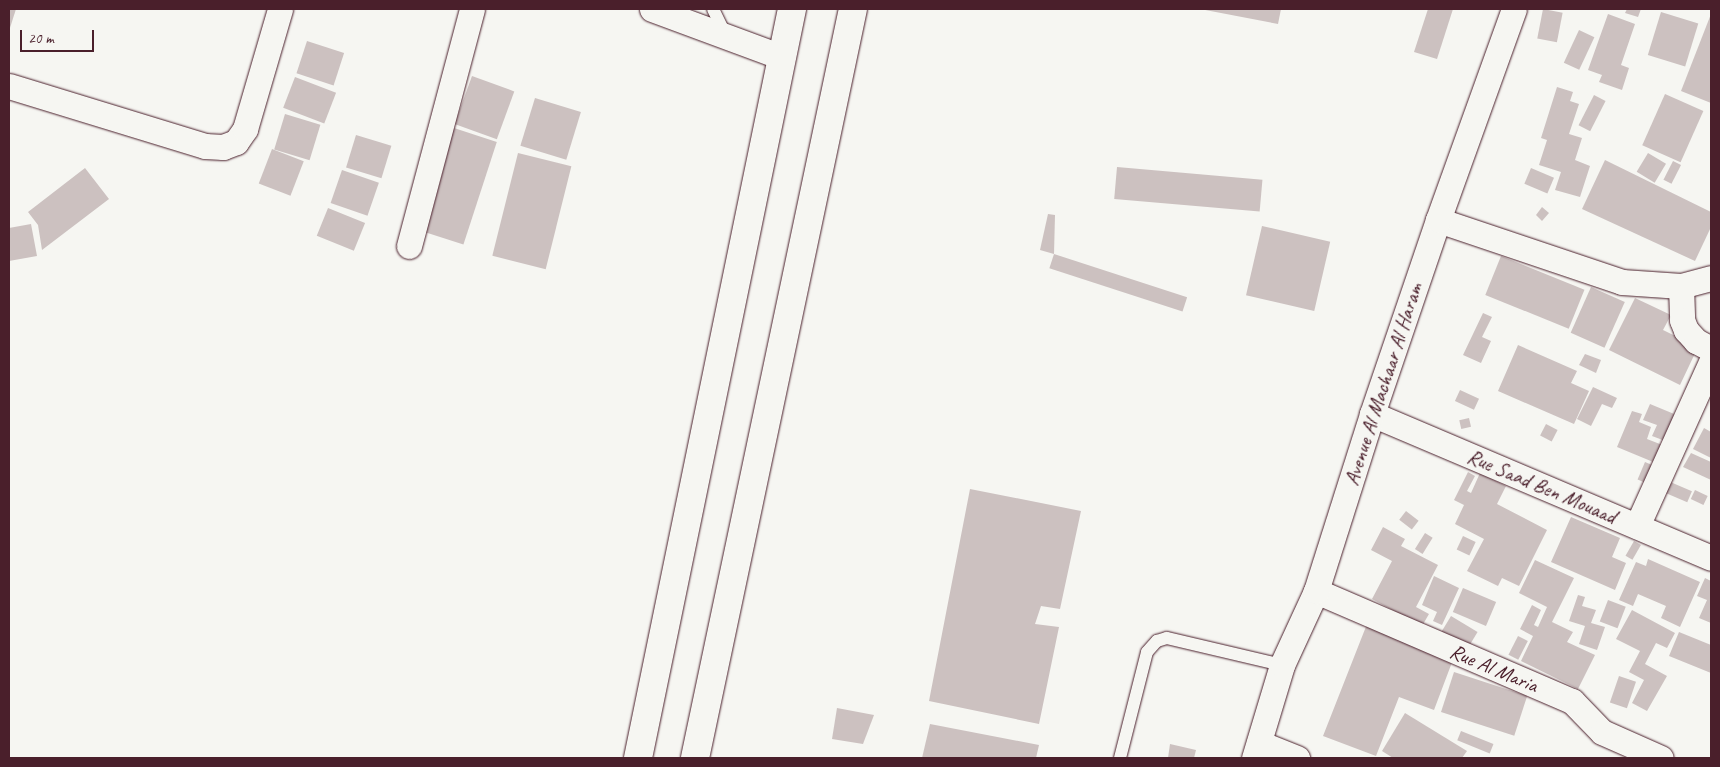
<!DOCTYPE html>
<html>
<head>
<meta charset="utf-8">
<style>
  body { margin:0 }
  #map { position:relative; width:1720px; height:767px; overflow:hidden; background:#f6f6f2; font-family:Caveat,sans-serif }
  div>[style] { position:absolute }
  .building>* { inset:0; background:#ccc1c0; transform-origin:0 0 }
  .roads { filter:drop-shadow(0 0 1px #4a1f2b) drop-shadow(0 0 1px #4a1f2b) }
  .service>* { height:12px; margin:-6px; padding:0 6px; transform-origin:6px; border-radius:6px; background:#f6f6f2 }
  .minor>* { height:25px; margin:-12.5px; padding:0 12.5px; transform-origin:12.5px; border-radius:12.5px; background:#f6f6f2 }
  .primary>* { height:28px; margin:-14px; padding:0 14px; transform-origin:14px; border-radius:14px; background:#f6f6f2 }
  span { translate:-50% -50%; white-space:nowrap; text-align:center; line-height:1.15; -webkit-text-stroke:4.5px #f6f6f2; paint-order:stroke }
  .street-label { font-size:21px; color:#4a1f2b }
  .frame { position:absolute; inset:0; border:10px solid #4a1f2b; pointer-events:none }
  .scale { position:absolute; left:20px; top:30px; width:74px; height:22px; box-sizing:border-box; border:2px solid #4a1f2b; border-top:0; padding-left:6px; font-size:15px; line-height:18px; white-space:nowrap; color:#4a1f2b; -webkit-text-stroke:4px #f6f6f2; paint-order:stroke }
</style>
</head>
<body>
<div id="map">
  <div class="building">
    <i style="clip-path:polygon(9px 9px,16px 9px,9px 31px)"></i>
    <i style="clip-path:polygon(1200px 9px,1281px 9px,1278px 24px)"></i>
    <i style="clip-path:polygon(1428px 9px,1453px 9px,1437px 59px,1414px 52px)"></i>
    <i style="left:1543px;top:9px;width:20px;height:30px;rotate:11deg"></i>
    <i style="clip-path:polygon(1627px 9px,1641px 9px,1638px 17px,1625px 13px)"></i>
    <i style="left:1661px;top:12px;width:39px;height:45px;rotate:17deg"></i>
    <i style="clip-path:polygon(1608px 14px,1635px 24px,1621px 65px,1629px 68px,1622px 90px,1599px 82px,1602px 75px,1588px 70px)"></i>
    <i style="clip-path:polygon(1711px 14px,1711px 103px,1681px 91px)"></i>
    <i style="left:1579px;top:30px;width:17px;height:36px;rotate:25deg"></i>
    <i style="left:307px;top:41px;width:39px;height:34px;rotate:18deg"></i>
    <i style="left:472px;top:76px;width:45px;height:51px;rotate:20deg"></i>
    <i style="left:295px;top:77px;width:44px;height:33px;rotate:21deg"></i>
    <i style="clip-path:polygon(1557px 87px,1573px 92px,1570px 101px,1579px 104px,1569px 134px,1582px 138px,1575px 160px,1590px 166px,1580px 197px,1555px 190px,1561px 172px,1539px 165px,1547px 140px,1541px 138px)"></i>
    <i style="left:1665px;top:94px;width:42px;height:56px;rotate:24deg"></i>
    <i style="left:1594px;top:95px;width:13px;height:34px;rotate:27deg"></i>
    <i style="left:535px;top:98px;width:48px;height:50px;rotate:17deg"></i>
    <i style="left:285px;top:114px;width:37px;height:37px;rotate:17deg"></i>
    <i style="left:454px;top:128px;width:45px;height:108px;rotate:18deg"></i>
    <i style="left:356px;top:135px;width:37px;height:34px;rotate:17deg"></i>
    <i style="left:272px;top:149px;width:34px;height:37px;rotate:21deg"></i>
    <i style="left:518px;top:153px;width:55px;height:106px;rotate:14deg"></i>
    <i style="left:1648px;top:153px;width:21px;height:22px;rotate:31deg"></i>
    <i style="clip-path:polygon(1605px 160px,1711px 212px,1711px 227px,1695px 261px,1582px 209px)"></i>
    <i style="left:1673px;top:161px;width:9px;height:21px;rotate:27deg"></i>
    <i style="left:1117px;top:167px;width:146px;height:32px;rotate:5deg"></i>
    <i style="clip-path:polygon(85px 168px,109px 199px,42px 250px,38px 225px,28px 212px)"></i>
    <i style="left:1531px;top:168px;width:25px;height:17px;rotate:23deg"></i>
    <i style="left:342px;top:170px;width:39px;height:35px;rotate:19deg"></i>
    <i style="clip-path:polygon(1542px 207px,1549px 213px,1542px 221px,1536px 215px)"></i>
    <i style="left:328px;top:208px;width:40px;height:30px;rotate:22deg"></i>
    <i style="clip-path:polygon(1048px 214px,1055px 215px,1054px 254px,1040px 250px)"></i>
    <i style="clip-path:polygon(31px 224px,37px 256px,9px 261px,9px 228px)"></i>
    <i style="left:1262px;top:226px;width:70px;height:71px;rotate:13deg"></i>
    <i style="left:1054px;top:254px;width:140px;height:15px;rotate:18deg"></i>
    <i style="left:1501px;top:256px;width:90px;height:42px;rotate:22deg"></i>
    <i style="left:1591px;top:287px;width:37px;height:50px;rotate:24deg"></i>
    <i style="clip-path:polygon(1635px 298px,1671px 315px,1663px 330px,1698px 347px,1680px 385px,1609px 350px)"></i>
    <i style="clip-path:polygon(1483px 313px,1492px 317px,1482px 337px,1491px 341px,1481px 363px,1463px 355px)"></i>
    <i style="clip-path:polygon(1518px 345px,1577px 371px,1571px 383px,1589px 391px,1574px 424px,1498px 391px)"></i>
    <i style="clip-path:polygon(1585px 354px,1601px 360px,1596px 373px,1579px 365px)"></i>
    <i style="clip-path:polygon(1593px 387px,1617px 398px,1612px 408px,1602px 404px,1591px 426px,1577px 419px)"></i>
    <i style="left:1460px;top:390px;width:21px;height:12px;rotate:25deg"></i>
    <i style="clip-path:polygon(1650px 404px,1679px 416px,1668px 442px,1652px 436px,1657px 425px,1643px 420px)"></i>
    <i style="clip-path:polygon(1632px 411px,1642px 414px,1639px 422px,1651px 427px,1647px 439px,1665px 446px,1658px 464px,1617px 447px)"></i>
    <i style="left:1469px;top:418px;width:9px;height:10px;rotate:77deg"></i>
    <i style="left:1546px;top:424px;width:13px;height:13px;rotate:27deg"></i>
    <i style="clip-path:polygon(1704px 428px,1711px 432px,1711px 458px,1693px 449px)"></i>
    <i style="clip-path:polygon(1691px 453px,1711px 462px,1711px 480px,1683px 467px)"></i>
    <i style="left:1645px;top:462px;width:13px;height:19px;rotate:23deg"></i>
    <i style="clip-path:polygon(1468px 472px,1475px 476px,1467px 491px,1471px 493px,1480px 473px,1506px 486px,1497px 504px,1547px 530px,1519px 586px,1502px 578px,1498px 586px,1467px 571px,1484px 539px,1455px 524px,1464px 505px,1454px 500px)"></i>
    <i style="left:1668px;top:481px;width:26px;height:12px;rotate:23deg"></i>
    <i style="clip-path:polygon(970px 489px,1081px 511px,1060px 609px,1041px 606px,1035px 624px,1059px 627px,1039px 724px,929px 701px)"></i>
    <i style="left:1695px;top:490px;width:14px;height:10px;rotate:25deg"></i>
    <i style="left:1406px;top:511px;width:16px;height:11px;rotate:38deg"></i>
    <i style="clip-path:polygon(1571px 517px,1620px 538px,1612px 557px,1626px 563px,1615px 590px,1551px 562px)"></i>
    <i style="clip-path:polygon(1383px 527px,1405px 539px,1401px 546px,1438px 565px,1416px 607px,1429px 614px,1422px 626px,1372px 599px,1392px 561px,1371px 550px)"></i>
    <i style="left:1425px;top:533px;width:9px;height:19px;rotate:32deg"></i>
    <i style="left:1463px;top:536px;width:14px;height:15px;rotate:25deg"></i>
    <i style="left:1634px;top:541px;width:8px;height:17px;rotate:30deg"></i>
    <i style="clip-path:polygon(1648px 559px,1700px 582px,1680px 627px,1661px 618px,1666px 606px,1638px 594px,1633px 606px,1619px 600px,1636px 562px,1646px 566px)"></i>
    <i style="clip-path:polygon(1535px 560px,1574px 578px,1552px 622px,1573px 632px,1567px 642px,1595px 655px,1578px 689px,1521px 661px,1533px 636px,1520px 629px,1532px 605px,1541px 610px,1534px 625px,1538px 627px,1547px 607px,1519px 593px)"></i>
    <i style="clip-path:polygon(1434px 576px,1459px 588px,1442px 625px,1433px 621px,1437px 612px,1422px 605px)"></i>
    <i style="clip-path:polygon(1705px 578px,1711px 581px,1711px 623px,1699px 618px,1707px 600px,1697px 596px)"></i>
    <i style="left:1463px;top:588px;width:36px;height:26px;rotate:23deg"></i>
    <i style="clip-path:polygon(1578px 595px,1585px 597px,1582px 606px,1596px 610px,1591px 623px,1605px 627px,1597px 650px,1579px 644px,1585px 626px,1569px 621px)"></i>
    <i style="left:1608px;top:600px;width:19px;height:23px;rotate:21deg"></i>
    <i style="clip-path:polygon(1632px 610px,1675px 633px,1667px 648px,1656px 643px,1645px 664px,1667px 676px,1647px 711px,1632px 703px,1644px 680px,1629px 672px,1640px 651px,1616px 639px)"></i>
    <i style="left:1451px;top:616px;width:31px;height:22px;rotate:31deg"></i>
    <i style="clip-path:polygon(1367px 624px,1454px 657px,1434px 710px,1399px 697px,1376px 756px,1323px 736px)"></i>
    <i style="clip-path:polygon(1679px 632px,1711px 645px,1711px 673px,1669px 656px)"></i>
    <i style="left:1518px;top:636px;width:11px;height:21px;rotate:27deg"></i>
    <i style="left:1454px;top:672px;width:77px;height:42px;rotate:18deg"></i>
    <i style="left:1619px;top:676px;width:18px;height:28px;rotate:19deg"></i>
    <i style="clip-path:polygon(837px 708px,874px 715px,863px 744px,832px 739px)"></i>
    <i style="clip-path:polygon(1405px 713px,1467px 751px,1462px 758px,1393px 758px,1382px 751px)"></i>
    <i style="clip-path:polygon(930px 724px,1039px 745px,1036px 758px,922px 758px)"></i>
    <i style="left:1461px;top:731px;width:35px;height:10px;rotate:22deg"></i>
    <i style="clip-path:polygon(1170px 744px,1196px 750px,1194px 758px,1168px 758px)"></i>
  </div>
  <div class="roads">
    <div class="service">
      <i style="left:713px;top:9px;width:28px;rotate:64deg"></i>
      <i style="left:1120px;top:758px;width:109px;rotate:-75.7deg"></i>
      <i style="left:1147px;top:652px;width:15px;rotate:-48deg"></i>
      <i style="left:1157px;top:641px;width:10px;rotate:-17deg"></i>
      <i style="left:1167px;top:638px;width:118px;rotate:13.2deg"></i>
    </div>
    <div class="minor">
      <i style="left:652px;top:9px;width:139px;rotate:20.3deg"></i>
      <i style="left:9px;top:86px;width:205px;rotate:17deg"></i>
      <i style="left:205px;top:146px;width:18px;rotate:3deg"></i>
      <i style="left:223px;top:147px;width:14px;rotate:-21deg"></i>
      <i style="left:236px;top:142px;width:16px;rotate:-55deg"></i>
      <i style="left:245px;top:129px;width:125px;rotate:-73.7deg"></i>
      <i style="left:1438px;top:220px;width:194px;rotate:18.6deg"></i>
      <i style="left:1622px;top:282px;width:59px;rotate:3.9deg"></i>
      <i style="left:1681px;top:286px;width:31px;rotate:-15deg"></i>
      <i style="left:409px;top:246px;width:245px;rotate:-75.1deg"></i>
      <i style="left:1681px;top:286px;width:34px;rotate:88deg"></i>
      <i style="left:1682px;top:320px;width:11px;rotate:68deg"></i>
      <i style="left:1686px;top:330px;width:15px;rotate:48deg"></i>
      <i style="left:1696px;top:341px;width:17px;rotate:28deg"></i>
      <i style="left:1372px;top:414px;width:368px;rotate:23deg"></i>
      <i style="left:1637px;top:526px;width:180px;rotate:-65.7deg"></i>
      <i style="left:1316px;top:591px;width:279px;rotate:23.3deg"></i>
      <i style="left:1572px;top:701px;width:43px;rotate:45.9deg"></i>
      <i style="left:1602px;top:732px;width:64px;rotate:23.8deg"></i>
      <i style="left:1259px;top:743px;width:41px;rotate:21.5deg"></i>
      <i style="left:1254px;top:758px;width:97px;rotate:-73.2deg"></i>
      <i style="left:1282px;top:665px;width:81px;rotate:-65.3deg"></i>
      <i style="left:1316px;top:591px;width:186px;rotate:-72.4deg"></i>
      <i style="left:1372px;top:414px;width:205px;rotate:-71.2deg"></i>
      <i style="left:1438px;top:220px;width:224px;rotate:-70.2deg"></i>
    </div>
    <div class="primary">
      <i style="left:638px;top:758px;width:765px;rotate:-78.38deg"></i>
      <i style="left:695px;top:758px;width:765px;rotate:-78.09deg"></i>
    </div>
  </div>
  <div class="street-label">
    <span style="left:1383px;top:384px;rotate:-72deg">Avenue Al Machaar Al Haram</span>
    <span style="left:1542px;top:486px;rotate:23deg">Rue Saad Ben Mouaad</span>
    <span style="left:1494px;top:668px;rotate:23deg">Rue Al Maria</span>
  </div>
  <div class="frame"></div>
  <div class="scale">20 m</div>
</div>
</body>
</html>
